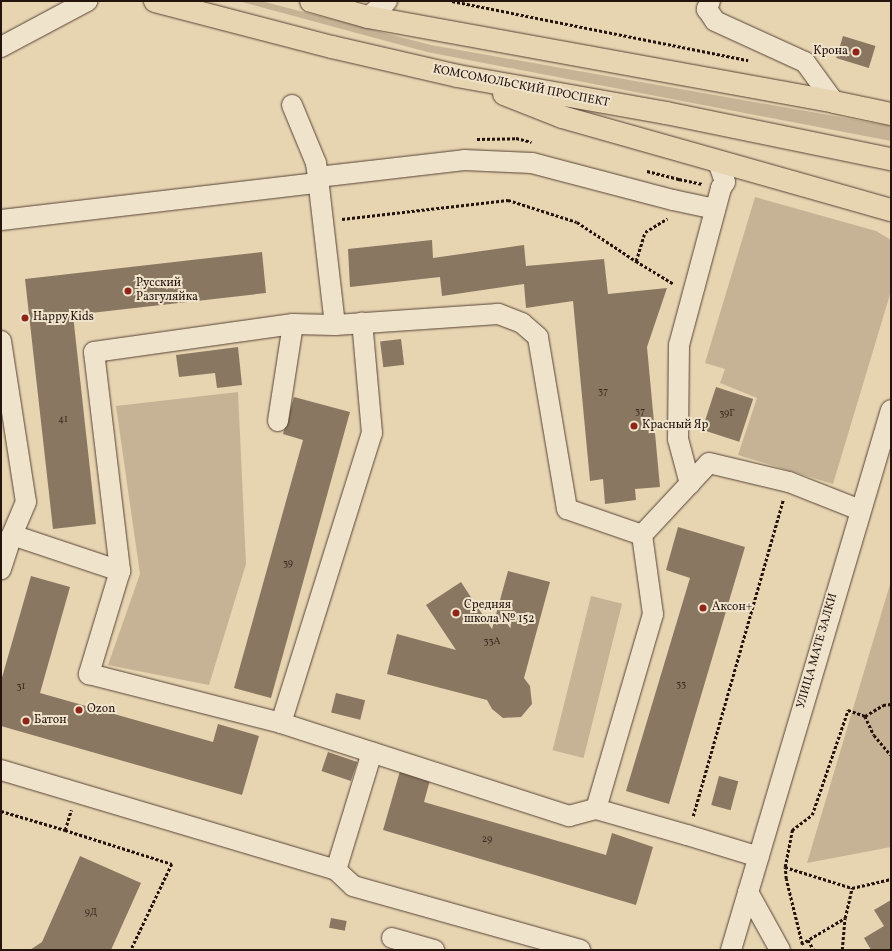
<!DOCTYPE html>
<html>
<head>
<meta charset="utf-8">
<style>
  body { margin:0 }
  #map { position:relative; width:892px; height:951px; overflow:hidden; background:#e7d4b1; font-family:Vollkorn,serif }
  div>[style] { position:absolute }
  .green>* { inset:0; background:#c6b395; transform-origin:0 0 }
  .building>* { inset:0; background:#8a7762; transform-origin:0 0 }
  .path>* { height:2.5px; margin-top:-1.25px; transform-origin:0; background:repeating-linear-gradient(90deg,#25130d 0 3px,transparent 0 5px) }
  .roads { filter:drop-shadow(0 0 1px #564336) drop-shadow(0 0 1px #564336) }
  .minor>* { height:20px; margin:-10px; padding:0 10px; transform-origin:10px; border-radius:10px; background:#efe3cc }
  .major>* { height:22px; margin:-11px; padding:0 11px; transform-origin:11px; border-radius:11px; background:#e7d4b1 }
  .dots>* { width:11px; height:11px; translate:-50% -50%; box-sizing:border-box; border:2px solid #efe3cc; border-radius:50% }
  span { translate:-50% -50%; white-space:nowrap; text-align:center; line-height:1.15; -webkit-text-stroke:4px #efe3cc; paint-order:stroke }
  .number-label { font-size:10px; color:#3e2c22 }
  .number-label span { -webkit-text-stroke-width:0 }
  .poi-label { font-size:12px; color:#25130d }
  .right { translate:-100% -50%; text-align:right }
  .left { translate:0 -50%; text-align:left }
  .street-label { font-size:12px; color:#25130d }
  .frame { position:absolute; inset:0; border:2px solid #25130d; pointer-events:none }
</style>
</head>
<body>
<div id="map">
  <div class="green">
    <i style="clip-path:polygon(238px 1px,261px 1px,431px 45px,891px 126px,891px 141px,427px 52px)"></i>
    <i style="clip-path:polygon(755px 197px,876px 231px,891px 240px,891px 291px,833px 484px,738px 455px,757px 398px,720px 383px,725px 369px,705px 363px)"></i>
    <i style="clip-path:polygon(238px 392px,246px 564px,209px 685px,108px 665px,140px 574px,116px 406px)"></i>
    <i style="clip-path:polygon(891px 581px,891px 847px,807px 863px)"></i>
    <i style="left:591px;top:596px;width:32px;height:159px;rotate:14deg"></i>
  </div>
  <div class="building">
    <i style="left:843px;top:36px;width:34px;height:23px;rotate:17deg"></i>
    <i style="clip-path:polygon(432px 240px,433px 258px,524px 245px,526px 266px,604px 259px,608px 294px,667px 288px,647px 347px,660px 487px,635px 489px,636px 500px,605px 504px,603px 479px,590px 481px,573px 301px,526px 308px,524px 284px,442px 296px,440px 277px,350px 287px,348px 249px)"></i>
    <i style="clip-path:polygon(262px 252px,266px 293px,73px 315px,96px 524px,53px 529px,25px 279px)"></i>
    <i style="left:401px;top:339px;width:26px;height:21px;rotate:83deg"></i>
    <i style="clip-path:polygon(238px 347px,242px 385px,217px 388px,215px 373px,179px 377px,176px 355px)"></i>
    <i style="left:716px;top:387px;width:39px;height:45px;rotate:18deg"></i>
    <i style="clip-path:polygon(294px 397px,350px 412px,271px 698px,234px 688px,303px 440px,283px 434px)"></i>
    <i style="clip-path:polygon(678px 527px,745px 547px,669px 804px,626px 791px,690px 578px,666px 570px)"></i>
    <i style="clip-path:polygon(508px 571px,550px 582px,524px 678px,530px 686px,532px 704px,521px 717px,503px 718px,492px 709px,487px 700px,387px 674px,397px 634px,456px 650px,426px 605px,461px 582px,492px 629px)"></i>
    <i style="clip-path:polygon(31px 576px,70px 587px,40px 693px,213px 742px,218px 724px,259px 736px,242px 795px,1px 726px,1px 681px)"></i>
    <i style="left:336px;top:693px;width:30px;height:20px;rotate:14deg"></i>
    <i style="left:328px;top:752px;width:31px;height:20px;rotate:19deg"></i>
    <i style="clip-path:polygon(400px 771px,430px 780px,424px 802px,606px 855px,612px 833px,653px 847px,636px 905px,383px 830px)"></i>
    <i style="left:719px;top:776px;width:20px;height:30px;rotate:15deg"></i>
    <i style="clip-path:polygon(80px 856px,141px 883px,111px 950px,30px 950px,42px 942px)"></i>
    <i style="clip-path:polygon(891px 900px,891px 950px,871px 950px,864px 938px,884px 926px,874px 910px)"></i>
    <i style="left:331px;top:918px;width:16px;height:10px;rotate:11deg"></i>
  </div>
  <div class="path">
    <i style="left:452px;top:1px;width:302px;rotate:11.3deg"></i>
    <i style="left:477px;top:139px;width:39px;rotate:-1deg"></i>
    <i style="left:516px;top:138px;width:16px;rotate:14deg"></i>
    <i style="left:647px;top:171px;width:33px;rotate:14deg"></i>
    <i style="left:679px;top:179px;width:2px;rotate:117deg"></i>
    <i style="left:679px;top:179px;width:24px;rotate:12deg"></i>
    <i style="left:342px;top:219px;width:167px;rotate:-6.5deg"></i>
    <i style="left:508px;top:200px;width:72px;rotate:17.7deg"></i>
    <i style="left:577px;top:222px;width:71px;rotate:33.5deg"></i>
    <i style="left:636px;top:261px;width:44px;rotate:31.2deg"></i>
    <i style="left:636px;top:261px;width:30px;rotate:-73deg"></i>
    <i style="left:645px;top:232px;width:26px;rotate:-31deg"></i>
    <i style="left:865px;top:716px;width:21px;rotate:65deg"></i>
    <i style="left:874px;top:735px;width:26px;rotate:50deg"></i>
    <i style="left:1px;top:811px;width:67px;rotate:16.5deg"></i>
    <i style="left:65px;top:830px;width:21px;rotate:-73deg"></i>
    <i style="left:693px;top:816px;width:329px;rotate:-74.1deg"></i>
    <i style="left:65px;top:830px;width:112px;rotate:17.6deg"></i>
    <i style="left:172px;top:864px;width:95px;rotate:115.5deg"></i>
    <i style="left:785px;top:867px;width:70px;rotate:17.4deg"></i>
    <i style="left:852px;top:888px;width:40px;rotate:-13deg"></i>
    <i style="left:808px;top:940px;width:12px;rotate:59deg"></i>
    <i style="left:801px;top:944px;width:51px;rotate:-30.6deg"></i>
    <i style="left:845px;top:918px;width:31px;rotate:-77deg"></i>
    <i style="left:802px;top:944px;width:67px;rotate:-103.8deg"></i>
    <i style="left:786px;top:879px;width:12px;rotate:-95deg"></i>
    <i style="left:785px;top:867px;width:38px;rotate:-79deg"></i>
    <i style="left:792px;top:830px;width:25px;rotate:-37deg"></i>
    <i style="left:812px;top:815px;width:111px;rotate:-71.1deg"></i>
    <i style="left:848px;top:710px;width:18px;rotate:19deg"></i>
    <i style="left:865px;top:716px;width:21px;rotate:-31deg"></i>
    <i style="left:883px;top:705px;width:8px;rotate:-7deg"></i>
    <i style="left:839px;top:950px;width:3px"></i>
    <i style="left:842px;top:950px;width:32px;rotate:-85deg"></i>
  </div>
  <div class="roads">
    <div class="minor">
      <i style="left:710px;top:1px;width:9px;rotate:111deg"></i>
      <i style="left:707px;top:9px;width:14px;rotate:56deg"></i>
      <i style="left:715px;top:21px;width:99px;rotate:24.5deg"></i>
      <i style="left:805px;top:62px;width:49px;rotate:54.1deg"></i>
      <i style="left:368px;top:17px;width:25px;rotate:-40deg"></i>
      <i style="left:1px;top:47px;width:98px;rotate:-28.1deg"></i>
      <i style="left:292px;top:105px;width:63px;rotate:67.5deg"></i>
      <i style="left:316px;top:163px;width:14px;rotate:82deg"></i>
      <i style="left:1px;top:220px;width:319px;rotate:-6.7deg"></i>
      <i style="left:335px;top:325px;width:149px;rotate:-96.6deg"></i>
      <i style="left:318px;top:177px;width:147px;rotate:-6.6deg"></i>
      <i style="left:464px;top:160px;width:68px;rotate:2.5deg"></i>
      <i style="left:532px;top:163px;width:146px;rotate:14.7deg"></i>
      <i style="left:673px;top:200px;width:43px;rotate:12.1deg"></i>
      <i style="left:1px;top:341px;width:163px;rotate:81.2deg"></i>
      <i style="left:26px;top:502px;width:36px;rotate:113deg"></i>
      <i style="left:12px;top:535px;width:36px;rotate:108deg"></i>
      <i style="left:278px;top:421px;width:98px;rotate:-81.2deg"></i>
      <i style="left:690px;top:484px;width:47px;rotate:-104.9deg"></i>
      <i style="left:678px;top:439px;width:94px;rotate:-89.4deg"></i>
      <i style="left:679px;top:345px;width:163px;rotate:-75deg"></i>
      <i style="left:721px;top:188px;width:7px;rotate:-56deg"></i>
      <i style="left:725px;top:182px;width:21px;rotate:-109deg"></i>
      <i style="left:12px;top:535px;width:114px;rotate:18.4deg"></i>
      <i style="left:642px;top:535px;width:79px;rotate:-160.9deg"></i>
      <i style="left:567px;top:509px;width:174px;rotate:-99.6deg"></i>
      <i style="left:538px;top:337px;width:21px;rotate:-139deg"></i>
      <i style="left:522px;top:323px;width:26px;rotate:-159deg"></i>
      <i style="left:498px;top:314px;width:163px;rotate:176.1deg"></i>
      <i style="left:335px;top:325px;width:42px;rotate:-178.6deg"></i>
      <i style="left:293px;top:324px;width:201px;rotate:172deg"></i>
      <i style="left:94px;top:352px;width:221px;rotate:83.2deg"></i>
      <i style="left:120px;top:571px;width:108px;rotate:106.8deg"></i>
      <i style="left:89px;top:674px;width:198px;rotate:14.3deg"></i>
      <i style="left:281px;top:723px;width:303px;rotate:17.9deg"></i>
      <i style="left:569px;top:816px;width:28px;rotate:-15deg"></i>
      <i style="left:596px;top:809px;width:95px;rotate:15.9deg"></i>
      <i style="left:687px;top:835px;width:75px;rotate:17deg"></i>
      <i style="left:281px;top:723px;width:304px;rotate:-72.6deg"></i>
      <i style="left:372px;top:433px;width:111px;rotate:-95.1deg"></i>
      <i style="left:1px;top:770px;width:350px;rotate:16.6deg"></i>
      <i style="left:336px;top:870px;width:23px;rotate:43deg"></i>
      <i style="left:353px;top:886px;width:236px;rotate:15.7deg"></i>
      <i style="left:596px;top:809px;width:203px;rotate:-73.7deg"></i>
      <i style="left:653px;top:614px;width:80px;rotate:-97.9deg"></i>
      <i style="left:642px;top:535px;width:98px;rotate:-47.1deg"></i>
      <i style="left:709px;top:463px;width:82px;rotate:13.4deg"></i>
      <i style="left:789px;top:482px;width:76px;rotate:21.5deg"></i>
      <i style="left:336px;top:870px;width:123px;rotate:-73deg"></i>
      <i style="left:748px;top:892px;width:66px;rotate:61.1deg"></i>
      <i style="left:392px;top:938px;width:44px;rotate:15.9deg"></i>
      <i style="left:731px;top:950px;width:563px;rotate:-73.5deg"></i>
    </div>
    <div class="major">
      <i style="left:155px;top:1px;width:183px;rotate:14.6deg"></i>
      <i style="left:332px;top:47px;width:129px;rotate:13deg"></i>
      <i style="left:458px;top:76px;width:211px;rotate:10.1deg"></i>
      <i style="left:666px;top:113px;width:230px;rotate:11.6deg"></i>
      <i style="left:311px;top:1px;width:59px;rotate:15.7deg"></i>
      <i style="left:368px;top:17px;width:474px;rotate:10.3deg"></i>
      <i style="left:834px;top:102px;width:58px;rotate:11.9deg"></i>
      <i style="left:504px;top:94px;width:62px;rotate:21.6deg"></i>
      <i style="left:562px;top:117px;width:342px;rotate:15.8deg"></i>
    </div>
  </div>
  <div class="dots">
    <i style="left:856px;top:52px;background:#8f2418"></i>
    <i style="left:128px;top:291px;background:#8f2418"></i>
    <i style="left:25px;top:318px;background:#8f2418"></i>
    <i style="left:634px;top:426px;background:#8f2418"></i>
    <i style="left:703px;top:608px;background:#8f2418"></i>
    <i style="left:456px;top:613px;background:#8f2418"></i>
    <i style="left:79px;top:710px;background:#8f2418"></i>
    <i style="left:26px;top:721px;background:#8f2418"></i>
  </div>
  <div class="number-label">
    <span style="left:603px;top:392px">37</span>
    <span style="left:640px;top:412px">37</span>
    <span style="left:727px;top:414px">39Г</span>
    <span style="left:63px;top:420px">41</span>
    <span style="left:288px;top:564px">39</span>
    <span style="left:492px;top:642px">33А</span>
    <span style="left:681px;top:685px">33</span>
    <span style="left:21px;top:687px">31</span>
    <span style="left:487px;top:840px">29</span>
    <span style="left:91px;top:913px">9Д</span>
  </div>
  <div class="poi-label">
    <span class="right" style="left:848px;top:52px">Крона</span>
    <span class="left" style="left:136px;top:291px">Русский<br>Разгуляйка</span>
    <span class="left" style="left:33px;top:318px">Happy Kids</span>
    <span class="left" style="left:642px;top:426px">Красный Яр</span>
    <span class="left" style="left:464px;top:613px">Средняя<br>школа № 152</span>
    <span class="left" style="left:712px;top:608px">Аксон+</span>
    <span class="left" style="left:87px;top:710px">Ozon</span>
    <span class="left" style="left:34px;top:721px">Батон</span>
  </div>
  <div class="street-label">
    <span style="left:521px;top:87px;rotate:11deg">КОМСОМОЛЬСКИЙ ПРОСПЕКТ</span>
    <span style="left:818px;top:651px;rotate:-74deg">УЛИЦА МАТЕ ЗАЛКИ</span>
  </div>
  <div class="frame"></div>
</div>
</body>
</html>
